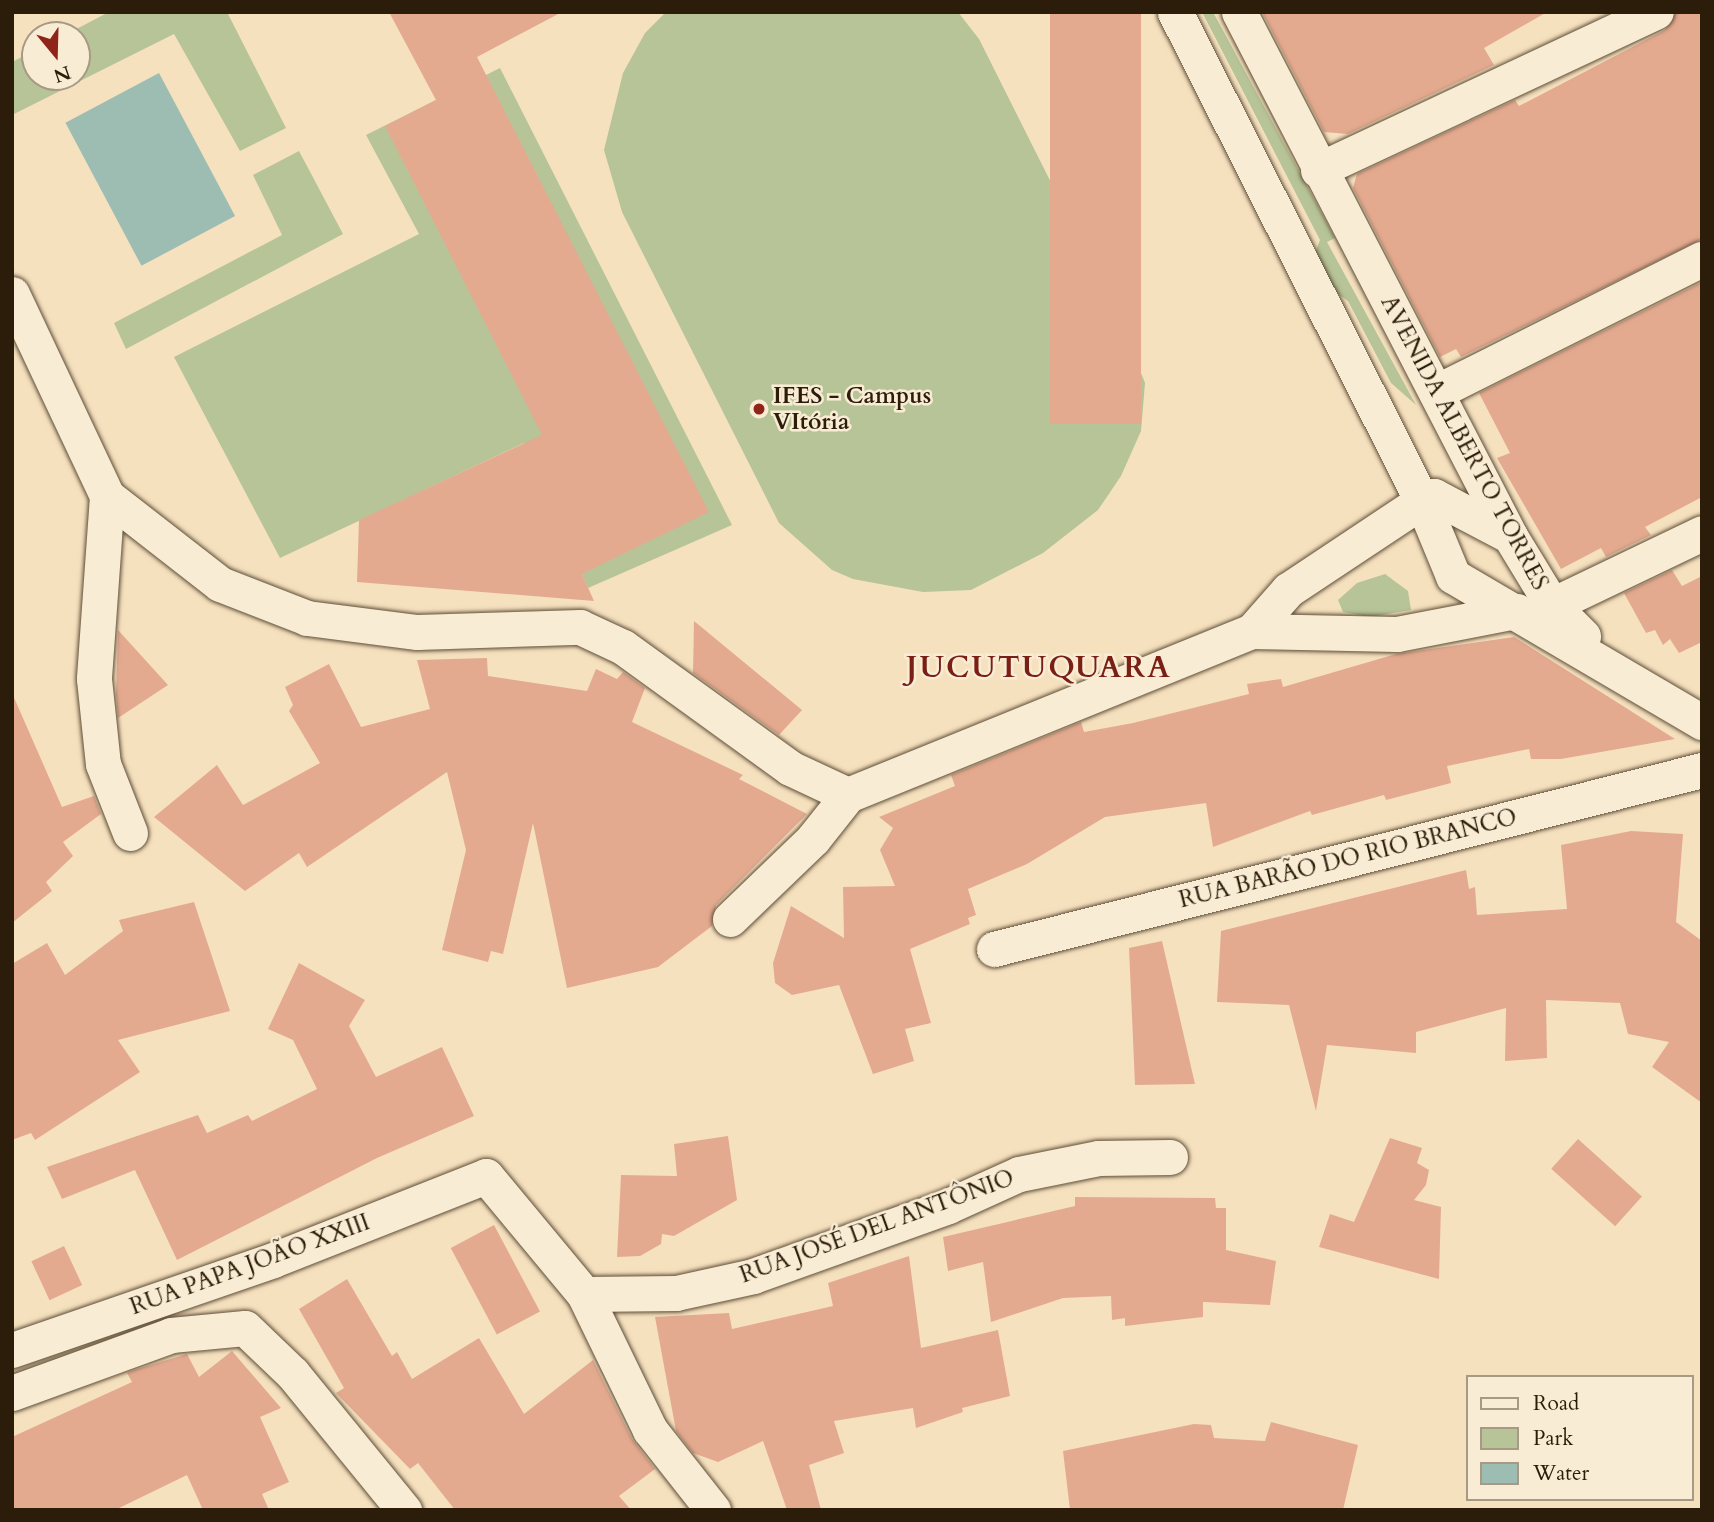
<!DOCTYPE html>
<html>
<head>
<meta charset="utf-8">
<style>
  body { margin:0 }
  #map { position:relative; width:1714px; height:1522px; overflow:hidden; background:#f6e1bf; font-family:Cardo,serif }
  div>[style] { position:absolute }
  .green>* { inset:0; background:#b6c497 }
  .water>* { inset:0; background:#9dbdb3; transform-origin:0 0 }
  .building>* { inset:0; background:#e4aa90; transform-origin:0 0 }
  .roads { filter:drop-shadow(0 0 2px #5e4e37) drop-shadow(0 0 2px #5e4e37) }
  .minor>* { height:35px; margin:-17.5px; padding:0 17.5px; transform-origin:17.5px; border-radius:17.5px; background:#f9ecd5 }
  .dots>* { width:19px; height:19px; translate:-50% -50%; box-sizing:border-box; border:4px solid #f9ecd5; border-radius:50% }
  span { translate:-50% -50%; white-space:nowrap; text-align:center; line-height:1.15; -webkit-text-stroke:5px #f9ecd5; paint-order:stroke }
  .poi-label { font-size:23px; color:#2b1d0a; font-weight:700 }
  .left { translate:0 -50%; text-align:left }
  .street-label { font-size:23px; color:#2b1d0a }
  .district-label { font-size:30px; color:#7a1f14; font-weight:700; letter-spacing:2px }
  .frame { position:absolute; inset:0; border:14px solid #2b1d0a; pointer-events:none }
  .legend { position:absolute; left:1466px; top:1375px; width:228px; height:126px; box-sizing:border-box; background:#f9ecd5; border:2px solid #a79984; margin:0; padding:9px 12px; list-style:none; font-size:21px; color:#2b1d0a }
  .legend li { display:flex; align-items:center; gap:14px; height:35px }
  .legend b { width:35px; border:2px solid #a79984 }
  .north { position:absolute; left:21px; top:21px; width:70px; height:70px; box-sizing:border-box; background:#f9ecd5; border:2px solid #a79984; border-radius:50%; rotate:161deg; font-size:19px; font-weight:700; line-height:28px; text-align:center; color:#2b1d0a }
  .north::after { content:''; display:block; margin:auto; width:24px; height:32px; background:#8f2418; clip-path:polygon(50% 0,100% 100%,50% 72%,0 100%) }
</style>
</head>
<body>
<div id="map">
  <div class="green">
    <i style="clip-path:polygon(109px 12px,227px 12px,286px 128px,240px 151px,174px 34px,12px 115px,12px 62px,35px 50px,35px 77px,77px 77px,77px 35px,65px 35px)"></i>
    <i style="clip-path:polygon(666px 12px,958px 12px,979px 39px,1112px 304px,1085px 318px,1118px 382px,1141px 373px,1145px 383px,1141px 431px,1121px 476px,1098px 510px,1043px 553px,971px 590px,923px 592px,853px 579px,832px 570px,779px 523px,622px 212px,604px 150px,623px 73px,645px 33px)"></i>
    <i style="clip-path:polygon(1202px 12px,1213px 12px,1335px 238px,1327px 242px,1416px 405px,1391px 383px,1348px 301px,1331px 289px,1315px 253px,1320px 240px)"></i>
    <i style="clip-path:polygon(500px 68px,732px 525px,588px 588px,524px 443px,280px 558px,174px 357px,419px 234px,366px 135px)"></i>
    <i style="clip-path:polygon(299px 151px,343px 234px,126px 349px,114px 323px,282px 235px,253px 175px)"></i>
    <i style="clip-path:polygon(1385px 574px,1408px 591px,1411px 610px,1370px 617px,1343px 612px,1338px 600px,1357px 583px)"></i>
  </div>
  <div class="water">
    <i style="left:159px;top:73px;width:162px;height:106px;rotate:62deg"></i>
  </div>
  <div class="building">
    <i style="clip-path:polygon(389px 12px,562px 12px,477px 57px,709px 512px,582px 574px,594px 601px,357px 582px,359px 520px,542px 435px,385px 126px,436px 100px)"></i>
    <i style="left:1050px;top:12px;width:91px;height:412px"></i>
    <i style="clip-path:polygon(1262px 12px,1547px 12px,1484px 48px,1494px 65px,1348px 134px,1324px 132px)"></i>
    <i style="clip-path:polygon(1676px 12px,1702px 12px,1702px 239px,1461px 357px,1456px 349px,1440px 357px,1353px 188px,1357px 174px,1515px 100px,1519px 106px,1665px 30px)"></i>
    <i style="clip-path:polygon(1702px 282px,1702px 497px,1645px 527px,1651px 535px,1606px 557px,1601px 548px,1561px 569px,1497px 458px,1510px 453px,1479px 393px)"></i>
    <i style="clip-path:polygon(1672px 570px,1682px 586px,1702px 576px,1702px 642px,1679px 653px,1670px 639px,1663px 645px,1655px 630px,1646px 633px,1624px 593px)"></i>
    <i style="clip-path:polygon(694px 621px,802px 710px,779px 735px,693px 673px)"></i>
    <i style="clip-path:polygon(118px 630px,168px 685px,118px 718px,116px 694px)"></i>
    <i style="clip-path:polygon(1514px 637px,1675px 739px,1561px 759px,1531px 759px,1529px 749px,1447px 766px,1451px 783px,1386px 800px,1384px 795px,1312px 815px,1310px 811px,1213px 847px,1206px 803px,1105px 817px,1027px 864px,968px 889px,976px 915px,968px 918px,970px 924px,910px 949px,931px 1023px,905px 1029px,914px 1061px,873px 1074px,839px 985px,792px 995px,775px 983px,773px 963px,791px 906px,844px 938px,843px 887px,895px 886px,880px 850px,893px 828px,879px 817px,955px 786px,951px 775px,1081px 722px,1084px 732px,1133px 723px,1249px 694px,1247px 684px,1281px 679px,1283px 687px,1396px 654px)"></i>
    <i style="clip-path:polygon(487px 658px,488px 676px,587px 691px,596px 669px,617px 679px,623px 672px,645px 688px,632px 722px,743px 775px,739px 779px,807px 814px,716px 905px,712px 926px,658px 967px,567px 988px,533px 823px,503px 954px,491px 951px,488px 962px,442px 950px,466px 850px,447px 772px,307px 867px,299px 853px,245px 891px,154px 817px,217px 765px,243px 805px,320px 763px,289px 711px,293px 705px,285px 687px,329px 664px,361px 727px,430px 709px,417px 660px)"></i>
    <i style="clip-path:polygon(12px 693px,62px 807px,94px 796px,101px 814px,63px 842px,73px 856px,46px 882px,52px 891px,12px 923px)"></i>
    <i style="clip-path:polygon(1631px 831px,1683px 834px,1676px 922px,1702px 941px,1702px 1103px,1652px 1067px,1669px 1042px,1628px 1034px,1620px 1003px,1546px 1000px,1547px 1058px,1505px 1061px,1506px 1008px,1416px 1032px,1416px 1053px,1327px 1045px,1316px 1111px,1289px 1005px,1217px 1002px,1221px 931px,1466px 870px,1469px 889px,1475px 887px,1477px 915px,1567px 909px,1561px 845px)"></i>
    <i style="clip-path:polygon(194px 902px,230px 1011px,118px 1040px,140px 1072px,35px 1140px,31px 1133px,12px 1140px,12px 964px,47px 943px,65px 975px,123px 931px,119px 920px)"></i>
    <i style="clip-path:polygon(1162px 941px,1195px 1084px,1135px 1085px,1129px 948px)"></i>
    <i style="clip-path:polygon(299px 963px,365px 1000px,349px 1026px,376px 1077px,442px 1047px,474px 1116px,377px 1158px,177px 1260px,135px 1170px,62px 1199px,47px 1167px,198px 1115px,207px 1133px,248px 1115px,252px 1121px,317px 1089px,293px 1040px,268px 1029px)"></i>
    <i style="clip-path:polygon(728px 1136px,737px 1200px,674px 1236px,662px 1234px,661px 1244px,640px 1256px,617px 1257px,621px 1175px,677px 1176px,674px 1144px)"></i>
    <i style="clip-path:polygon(1390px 1138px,1422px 1148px,1417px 1163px,1429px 1170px,1426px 1185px,1414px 1200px,1441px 1207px,1439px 1279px,1319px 1247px,1330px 1214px,1354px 1222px)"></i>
    <i style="left:1578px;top:1139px;width:86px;height:40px;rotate:42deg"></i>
    <i style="clip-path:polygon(1075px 1197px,1215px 1198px,1216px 1208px,1226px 1208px,1226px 1250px,1276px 1261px,1270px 1305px,1203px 1302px,1203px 1317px,1125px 1326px,1125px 1318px,1112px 1320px,1111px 1296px,1063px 1298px,991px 1322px,983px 1262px,948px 1271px,943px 1237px,1075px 1206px)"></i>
    <i style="left:494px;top:1225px;width:98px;height:49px;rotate:62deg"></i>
    <i style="left:64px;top:1246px;width:43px;height:36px;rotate:65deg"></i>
    <i style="clip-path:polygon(909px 1256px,921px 1348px,998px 1330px,1010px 1396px,962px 1408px,963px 1412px,916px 1428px,913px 1408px,834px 1421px,844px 1453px,809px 1465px,821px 1510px,787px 1510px,763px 1441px,718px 1462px,693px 1453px,676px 1431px,655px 1317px,729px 1313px,732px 1329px,833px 1306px,828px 1283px)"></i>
    <i style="clip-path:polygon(347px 1279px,392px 1356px,397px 1352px,412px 1379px,479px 1338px,524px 1414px,593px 1360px,632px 1439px,655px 1469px,619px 1496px,631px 1510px,455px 1510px,418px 1463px,410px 1469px,336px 1393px,344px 1388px,299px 1309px)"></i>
    <i style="clip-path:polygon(232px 1351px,281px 1408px,260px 1417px,289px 1482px,262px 1494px,269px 1510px,203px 1510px,187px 1475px,115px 1510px,12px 1510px,12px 1437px,132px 1382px,127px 1373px,134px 1370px,187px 1354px,199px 1377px)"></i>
    <i style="clip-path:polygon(1271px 1422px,1358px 1445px,1343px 1510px,1070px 1510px,1063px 1451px,1194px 1424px,1211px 1425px,1214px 1438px,1265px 1441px)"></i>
  </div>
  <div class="roads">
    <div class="minor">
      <i style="left:1175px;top:12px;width:548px;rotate:63.2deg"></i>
      <i style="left:1422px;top:501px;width:81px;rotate:67.5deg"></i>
      <i style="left:1453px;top:576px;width:289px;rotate:30.4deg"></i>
      <i style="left:1239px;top:12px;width:590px;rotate:62.65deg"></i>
      <i style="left:1510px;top:536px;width:81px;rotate:58.7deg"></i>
      <i style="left:1552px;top:605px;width:44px;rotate:45deg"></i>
      <i style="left:1318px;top:170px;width:373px;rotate:-25.1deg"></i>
      <i style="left:12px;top:294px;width:223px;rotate:64.8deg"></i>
      <i style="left:107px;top:496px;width:143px;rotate:37.9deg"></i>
      <i style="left:220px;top:584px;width:93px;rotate:21.3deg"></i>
      <i style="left:307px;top:618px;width:111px;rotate:7.3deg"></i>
      <i style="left:417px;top:632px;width:163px;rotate:-1.8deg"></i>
      <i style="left:580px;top:627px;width:47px;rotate:24.9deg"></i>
      <i style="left:623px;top:647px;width:206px;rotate:35.9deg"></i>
      <i style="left:790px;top:768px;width:64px;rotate:25deg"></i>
      <i style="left:1436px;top:392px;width:297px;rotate:-26.6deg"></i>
      <i style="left:107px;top:496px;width:183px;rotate:94.1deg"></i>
      <i style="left:94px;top:679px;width:85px;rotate:84deg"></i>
      <i style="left:103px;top:764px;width:74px;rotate:68.6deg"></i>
      <i style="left:1552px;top:605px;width:166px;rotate:-25.6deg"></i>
      <i style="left:1252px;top:631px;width:145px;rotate:1.2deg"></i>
      <i style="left:1397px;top:634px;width:122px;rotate:-10.9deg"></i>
      <i style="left:730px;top:919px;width:115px;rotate:-43.9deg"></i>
      <i style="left:813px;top:839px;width:56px;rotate:-51.5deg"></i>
      <i style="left:848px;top:795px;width:436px;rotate:-22.1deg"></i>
      <i style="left:1252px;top:631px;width:55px;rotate:-48.7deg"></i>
      <i style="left:1288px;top:590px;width:161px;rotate:-33.6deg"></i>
      <i style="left:1422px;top:501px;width:13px;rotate:-23deg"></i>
      <i style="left:1434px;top:496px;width:86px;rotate:27.8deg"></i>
      <i style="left:994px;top:949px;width:730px;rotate:-14.19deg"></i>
      <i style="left:584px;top:1294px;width:92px;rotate:-0.6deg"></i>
      <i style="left:676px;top:1293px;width:79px;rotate:-12.4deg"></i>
      <i style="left:753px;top:1276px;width:207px;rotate:-19.7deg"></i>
      <i style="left:948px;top:1206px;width:78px;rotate:-24.3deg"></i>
      <i style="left:1019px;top:1174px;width:81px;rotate:-11.4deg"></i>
      <i style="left:1098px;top:1158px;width:72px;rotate:-0.8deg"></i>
      <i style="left:12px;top:1350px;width:276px;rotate:-19deg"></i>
      <i style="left:273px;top:1260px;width:229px;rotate:-21.5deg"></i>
      <i style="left:486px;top:1176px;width:153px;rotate:50.3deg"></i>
      <i style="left:584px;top:1294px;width:151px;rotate:64.1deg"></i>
      <i style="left:650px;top:1430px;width:102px;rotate:51.8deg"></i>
      <i style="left:12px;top:1393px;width:169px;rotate:-20deg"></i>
      <i style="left:171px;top:1335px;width:74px;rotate:-5.4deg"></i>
      <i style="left:245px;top:1328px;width:66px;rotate:43.8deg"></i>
      <i style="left:293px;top:1374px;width:176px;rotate:50.8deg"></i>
    </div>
  </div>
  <div class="dots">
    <i style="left:759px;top:409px;background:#8f2418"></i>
  </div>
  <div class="poi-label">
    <span class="left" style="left:773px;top:409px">IFES - Campus<br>VItória</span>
  </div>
  <div class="street-label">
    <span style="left:1464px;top:443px;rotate:62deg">AVENIDA ALBERTO TORRES</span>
    <span style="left:1348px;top:859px;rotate:-14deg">RUA BARÃO DO RIO BRANCO</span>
    <span style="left:877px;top:1227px;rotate:-20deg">RUA JOSÉ DEL ANTÔNIO</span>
    <span style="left:250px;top:1265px;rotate:-20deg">RUA PAPA JOÃO XXIII</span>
  </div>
  <div class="district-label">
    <span style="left:1039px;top:668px">JUCUTUQUARA</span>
  </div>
  <div class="frame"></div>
  <ul class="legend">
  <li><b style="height:9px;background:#f9ecd5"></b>Road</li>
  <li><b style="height:19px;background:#b6c497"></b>Park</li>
  <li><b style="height:19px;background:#9dbdb3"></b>Water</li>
  </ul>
  <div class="north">N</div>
</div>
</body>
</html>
